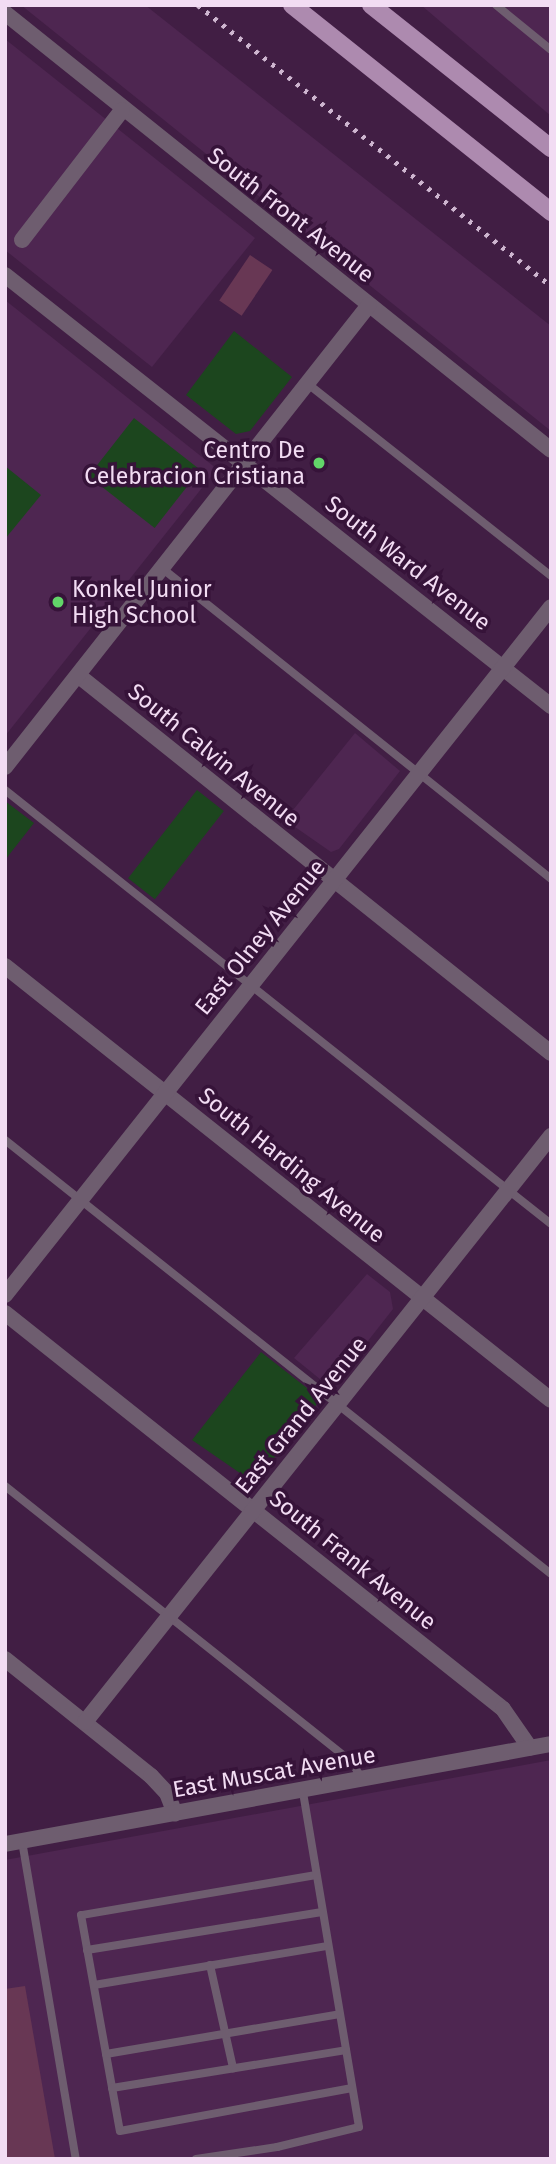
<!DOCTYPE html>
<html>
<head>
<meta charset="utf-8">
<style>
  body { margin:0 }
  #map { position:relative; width:556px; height:2164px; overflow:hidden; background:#411e44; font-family:"Fira Sans",sans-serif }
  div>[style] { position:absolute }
  .built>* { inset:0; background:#4e2651 }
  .green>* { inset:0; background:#1c461e; transform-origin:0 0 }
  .building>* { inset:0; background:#683754; transform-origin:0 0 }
  .lane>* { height:8px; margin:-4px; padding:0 4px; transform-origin:4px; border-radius:4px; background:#6e5d6f }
  .street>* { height:16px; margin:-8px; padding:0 8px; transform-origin:8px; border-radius:8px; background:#6e5d6f }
  .primary>* { height:18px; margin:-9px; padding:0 9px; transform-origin:9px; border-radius:9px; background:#ad8aaf }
  .rail>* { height:4.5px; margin-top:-2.25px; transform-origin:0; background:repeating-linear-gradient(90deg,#ceb6d0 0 3.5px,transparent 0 10.5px) }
  .dots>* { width:19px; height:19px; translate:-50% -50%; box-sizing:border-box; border:4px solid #361339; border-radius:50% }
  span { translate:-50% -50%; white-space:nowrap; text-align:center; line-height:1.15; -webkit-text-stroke:7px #361339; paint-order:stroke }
  .street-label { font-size:23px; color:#f2dcf3 }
  .poi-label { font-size:23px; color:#f2dcf3 }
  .right { translate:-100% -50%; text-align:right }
  .left { translate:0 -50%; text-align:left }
  .frame { position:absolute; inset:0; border:7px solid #f2dcf3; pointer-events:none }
</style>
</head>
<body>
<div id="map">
  <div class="built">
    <i style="clip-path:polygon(21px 5px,145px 5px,551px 326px,551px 431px)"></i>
    <i style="clip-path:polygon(421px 5px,551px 5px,551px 116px)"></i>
    <i style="clip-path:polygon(5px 39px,255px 238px,152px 367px,5px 250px)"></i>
    <i style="clip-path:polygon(5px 300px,217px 469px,5px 736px)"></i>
    <i style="clip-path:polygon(355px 733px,400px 771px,339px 849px,331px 852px,285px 820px)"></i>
    <i style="clip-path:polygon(367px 1274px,390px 1292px,393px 1309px,331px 1388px,294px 1358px)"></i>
    <i style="clip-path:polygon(551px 1760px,551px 2159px,5px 2159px,5px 1860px)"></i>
  </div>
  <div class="green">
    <i style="clip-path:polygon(234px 331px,292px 377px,250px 431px,236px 434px,186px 395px)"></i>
    <i style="left:134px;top:418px;width:84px;height:74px;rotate:38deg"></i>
    <i style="clip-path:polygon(5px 466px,41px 495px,5px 539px)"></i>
    <i style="left:197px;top:790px;width:34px;height:112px;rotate:38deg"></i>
    <i style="clip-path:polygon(5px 801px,34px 823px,5px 860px)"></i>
    <i style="clip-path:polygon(261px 1352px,321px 1399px,258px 1478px,250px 1480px,192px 1440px)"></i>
  </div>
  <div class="building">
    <i style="left:250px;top:255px;width:27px;height:55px;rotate:34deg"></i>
    <i style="clip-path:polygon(25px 1986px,55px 2159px,5px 2159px,5px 1989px)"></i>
  </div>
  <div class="lane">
    <i style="left:496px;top:5px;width:71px;rotate:39.3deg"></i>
    <i style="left:308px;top:384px;width:310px;rotate:38.3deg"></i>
    <i style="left:163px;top:569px;width:497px;rotate:38.6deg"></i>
    <i style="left:5px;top:790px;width:697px;rotate:38.48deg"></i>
    <i style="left:5px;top:1140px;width:697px;rotate:38.48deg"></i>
    <i style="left:5px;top:1486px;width:443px;rotate:38.5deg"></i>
    <i style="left:352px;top:1762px;width:20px;rotate:60deg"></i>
    <i style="left:22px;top:1841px;width:323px;rotate:80.4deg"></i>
    <i style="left:316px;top:1875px;width:238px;rotate:170.3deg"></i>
    <i style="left:81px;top:1915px;width:219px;rotate:79.8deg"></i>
    <i style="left:120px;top:2131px;width:236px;rotate:-10.5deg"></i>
    <i style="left:87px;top:1950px;width:238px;rotate:-9.2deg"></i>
    <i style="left:210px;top:1965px;width:106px;rotate:77.4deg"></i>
    <i style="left:94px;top:1985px;width:237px;rotate:-9.5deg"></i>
    <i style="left:106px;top:2054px;width:237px;rotate:-9.7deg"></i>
    <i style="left:112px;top:2088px;width:237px;rotate:-9.2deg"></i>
    <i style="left:196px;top:2159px;width:82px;rotate:-8.4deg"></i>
    <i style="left:277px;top:2147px;width:84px;rotate:-13.7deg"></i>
    <i style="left:359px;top:2127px;width:341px;rotate:-99.5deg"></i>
  </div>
  <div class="street">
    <i style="left:5px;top:13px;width:699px;rotate:38.67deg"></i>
    <i style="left:22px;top:240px;width:164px;rotate:-52.4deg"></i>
    <i style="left:5px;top:275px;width:696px;rotate:38.29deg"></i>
    <i style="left:79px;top:676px;width:604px;rotate:38.62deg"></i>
    <i style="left:5px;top:767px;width:588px;rotate:-51.77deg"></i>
    <i style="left:5px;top:966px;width:697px;rotate:38.48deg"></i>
    <i style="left:5px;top:1295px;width:878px;rotate:-51.56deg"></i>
    <i style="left:5px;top:1313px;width:636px;rotate:38.49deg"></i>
    <i style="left:503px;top:1709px;width:47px;rotate:55.3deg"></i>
    <i style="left:5px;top:1659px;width:187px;rotate:38.7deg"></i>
    <i style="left:151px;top:1776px;width:23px;rotate:47deg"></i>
    <i style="left:167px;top:1793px;width:22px;rotate:69deg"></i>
    <i style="left:85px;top:1722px;width:749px;rotate:-51.51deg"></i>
    <i style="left:5px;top:1844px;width:555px;rotate:-10.38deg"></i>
  </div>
  <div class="primary">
    <i style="left:292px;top:5px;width:332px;rotate:38.6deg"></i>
    <i style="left:371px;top:5px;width:230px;rotate:38.5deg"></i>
  </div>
  <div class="rail">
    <i style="left:198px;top:5px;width:451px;rotate:38.5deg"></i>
  </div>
  <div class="dots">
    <i style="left:319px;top:463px;background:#62d469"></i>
    <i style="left:58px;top:602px;background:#62d469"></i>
  </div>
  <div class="street-label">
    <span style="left:291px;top:215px;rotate:38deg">South Front Avenue</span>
    <span style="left:408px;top:563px;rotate:38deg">South Ward Avenue</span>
    <span style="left:214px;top:755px;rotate:39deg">South Calvin Avenue</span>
    <span style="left:260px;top:937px;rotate:-51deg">East Olney Avenue</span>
    <span style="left:292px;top:1165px;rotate:39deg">South Harding Avenue</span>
    <span style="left:301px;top:1415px;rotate:-51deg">East Grand Avenue</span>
    <span style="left:353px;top:1560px;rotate:39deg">South Frank Avenue</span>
    <span style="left:274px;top:1772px;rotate:-10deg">East Muscat Avenue</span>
  </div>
  <div class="poi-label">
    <span class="right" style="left:305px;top:463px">Centro De<br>Celebracion Cristiana</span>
    <span class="left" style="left:72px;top:602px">Konkel Junior<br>High School</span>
  </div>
  <div class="frame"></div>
</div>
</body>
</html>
